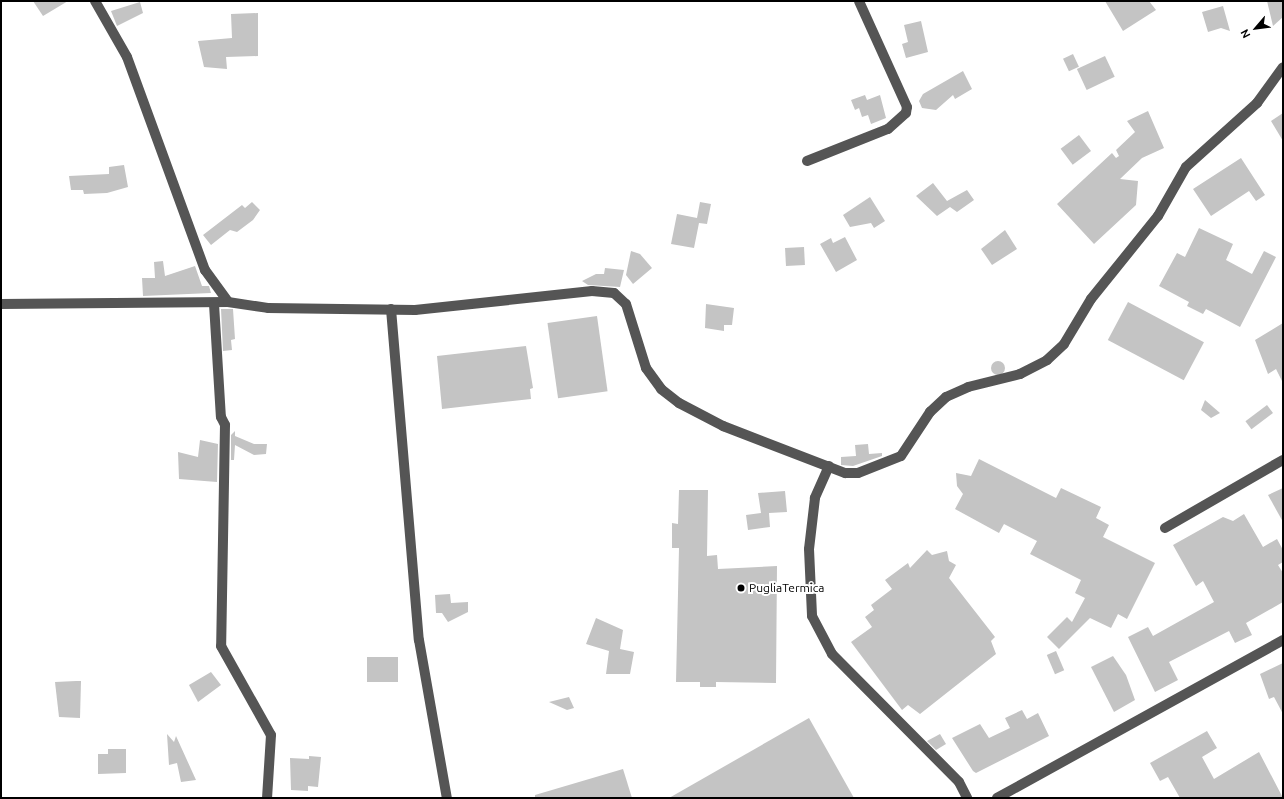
<!DOCTYPE html>
<html>
<head>
<meta charset="utf-8">
<style>
  body { margin:0 }
  #map { position:relative; width:1284px; height:799px; overflow:hidden; background:#fff; font-family:Ubuntu,sans-serif }
  div>[style] { position:absolute }
  .building>* { inset:0; background:#c4c4c4; transform-origin:0 0 }
  .round { border-radius:50% }
  .minor>* { height:10px; margin:-5px; padding:0 5px; transform-origin:5px; border-radius:5px; background:#555 }
  .dots>* { width:11px; height:11px; translate:-50% -50%; box-sizing:border-box; border:2px solid #fff; border-radius:50% }
  span { translate:-50% -50%; white-space:nowrap; text-align:center; line-height:1.15; -webkit-text-stroke:4px #fff; paint-order:stroke }
  .poi-label { font-size:12px; color:#000 }
  .left { translate:0 -50%; text-align:left }
  .frame { position:absolute; inset:0; border:2px solid #000; pointer-events:none }
  .north { position:absolute; left:1236px; top:8px; width:40px; height:40px; -webkit-text-stroke:3px #fff; paint-order:stroke; rotate:242deg; font-size:11px; font-weight:700; line-height:16px; text-align:center; color:#000 }
  .north::after { content:''; display:block; margin:auto; width:14px; height:18px; background:#000; clip-path:polygon(50% 0,100% 100%,50% 72%,0 100%) }
</style>
</head>
<body>
<div id="map">
  <div class="building">
    <i style="clip-path:polygon(33px 1px,68px 1px,43px 16px)"></i>
    <i style="clip-path:polygon(1105px 1px,1149px 1px,1156px 10px,1123px 31px)"></i>
    <i style="clip-path:polygon(1267px 1px,1283px 1px,1283px 17px,1273px 26px)"></i>
    <i style="clip-path:polygon(140px 2px,143px 13px,117px 26px,111px 11px)"></i>
    <i style="clip-path:polygon(1223px 6px,1230px 31px,1221px 28px,1208px 32px,1202px 12px)"></i>
    <i style="clip-path:polygon(258px 13px,258px 56px,226px 57px,227px 69px,204px 67px,198px 41px,232px 38px,231px 14px)"></i>
    <i style="clip-path:polygon(921px 21px,928px 52px,906px 58px,902px 44px,908px 42px,904px 25px)"></i>
    <i style="left:1073px;top:54px;width:14px;height:11px;rotate:65deg"></i>
    <i style="left:1105px;top:56px;width:23px;height:31px;rotate:65deg"></i>
    <i style="clip-path:polygon(963px 71px,972px 89px,955px 99px,953px 95px,936px 110px,922px 108px,919px 101px,923px 94px)"></i>
    <i style="clip-path:polygon(865px 95px,867px 100px,880px 95px,886px 118px,871px 124px,868px 115px,862px 117px,859px 108px,855px 110px,851px 100px)"></i>
    <i style="clip-path:polygon(1148px 111px,1164px 148px,1142px 158px,1120px 179px,1138px 181px,1136px 205px,1094px 244px,1057px 204px,1112px 153px,1116px 158px,1119px 156px,1116px 150px,1135px 132px,1127px 121px)"></i>
    <i style="clip-path:polygon(1283px 113px,1283px 141px,1271px 121px)"></i>
    <i style="left:1079px;top:135px;width:20px;height:23px;rotate:53deg"></i>
    <i style="clip-path:polygon(1241px 158px,1265px 195px,1256px 201px,1249px 191px,1211px 216px,1193px 189px)"></i>
    <i style="clip-path:polygon(124px 165px,128px 187px,107px 193px,84px 194px,83px 190px,71px 190px,69px 176px,109px 174px,109px 167px)"></i>
    <i style="clip-path:polygon(933px 183px,947px 201px,967px 190px,974px 200px,957px 212px,950px 207px,937px 216px,916px 196px)"></i>
    <i style="clip-path:polygon(870px 197px,885px 221px,874px 228px,871px 223px,850px 227px,843px 215px)"></i>
    <i style="clip-path:polygon(252px 202px,260px 210px,253px 220px,237px 232px,230px 230px,211px 245px,203px 235px,242px 205px,245px 208px)"></i>
    <i style="clip-path:polygon(700px 202px,711px 204px,707px 224px,699px 223px,694px 248px,671px 244px,677px 214px,697px 218px)"></i>
    <i style="clip-path:polygon(1199px 228px,1233px 244px,1226px 260px,1252px 274px,1264px 251px,1276px 257px,1240px 327px,1206px 309px,1203px 314px,1187px 306px,1189px 302px,1159px 286px,1177px 253px,1185px 257px)"></i>
    <i style="clip-path:polygon(1005px 230px,1017px 249px,992px 265px,981px 249px)"></i>
    <i style="clip-path:polygon(845px 237px,857px 260px,836px 272px,820px 244px,831px 238px,833px 243px)"></i>
    <i style="left:804px;top:247px;width:18px;height:19px;rotate:87deg"></i>
    <i style="clip-path:polygon(631px 251px,640px 254px,652px 268px,633px 284px,626px 275px)"></i>
    <i style="clip-path:polygon(163px 261px,165px 276px,195px 266px,202px 286px,209px 286px,211px 293px,143px 296px,142px 278px,155px 278px,154px 262px)"></i>
    <i style="clip-path:polygon(605px 268px,624px 270px,620px 287px,588px 285px,582px 281px,596px 274px,604px 274px)"></i>
    <i style="left:1128px;top:302px;width:86px;height:43px;rotate:28deg"></i>
    <i style="clip-path:polygon(706px 304px,734px 308px,732px 325px,724px 325px,724px 331px,705px 328px)"></i>
    <i style="clip-path:polygon(221px 309px,233px 309px,235px 339px,231px 340px,232px 350px,223px 351px)"></i>
    <i style="left:597px;top:316px;width:76px;height:50px;rotate:82deg"></i>
    <i style="clip-path:polygon(1283px 323px,1283px 383px,1276px 369px,1268px 374px,1255px 340px)"></i>
    <i style="clip-path:polygon(526px 346px,533px 388px,530px 389px,531px 399px,442px 409px,437px 356px)"></i>
    <i class="round" style="left:991px;top:361px;width:14px;height:14px"></i>
    <i style="clip-path:polygon(1205px 400px,1220px 413px,1211px 418px,1201px 410px)"></i>
    <i style="left:1267px;top:405px;width:10px;height:27px;rotate:53deg"></i>
    <i style="clip-path:polygon(235px 431px,235px 436px,254px 444px,267px 444px,266px 454px,254px 455px,235px 445px,234px 460px,231px 460px,231px 435px)"></i>
    <i style="clip-path:polygon(200px 440px,218px 444px,217px 482px,179px 479px,178px 452px,198px 457px)"></i>
    <i style="clip-path:polygon(868px 444px,869px 454px,882px 453px,882px 456px,853px 466px,841px 465px,841px 457px,856px 456px,855px 445px)"></i>
    <i style="clip-path:polygon(979px 459px,1056px 498px,1061px 488px,1101px 507px,1096px 518px,1109px 525px,1103px 537px,1155px 563px,1127px 619px,1118px 614px,1111px 628px,1090px 618px,1059px 649px,1047px 637px,1067px 617px,1072px 622px,1085px 598px,1075px 593px,1081px 580px,1030px 554px,1037px 541px,1004px 524px,999px 533px,955px 509px,963px 494px,957px 486px,956px 473px,971px 476px)"></i>
    <i style="clip-path:polygon(1283px 488px,1283px 522px,1268px 495px)"></i>
    <i style="clip-path:polygon(679px 490px,708px 490px,707px 556px,717px 555px,718px 569px,777px 566px,776px 683px,716px 682px,716px 687px,700px 687px,700px 682px,676px 682px,679px 548px,672px 548px,672px 523px,678px 524px)"></i>
    <i style="clip-path:polygon(785px 491px,787px 512px,769px 513px,770px 527px,748px 530px,746px 515px,761px 513px,758px 493px)"></i>
    <i style="clip-path:polygon(1244px 514px,1263px 547px,1277px 539px,1283px 550px,1283px 562px,1278px 565px,1283px 573px,1283px 602px,1246px 623px,1252px 635px,1235px 643px,1229px 631px,1169px 662px,1178px 680px,1155px 692px,1128px 637px,1148px 627px,1153px 636px,1214px 602px,1203px 581px,1196px 586px,1173px 545px,1223px 517px,1233px 521px)"></i>
    <i style="clip-path:polygon(927px 550px,932px 555px,947px 551px,949px 561px,956px 565px,949px 578px,995px 637px,991px 641px,996px 654px,920px 714px,908px 705px,902px 710px,851px 642px,872px 627px,865px 617px,874px 610px,871px 605px,892px 589px,885px 580px,908px 563px,910px 568px)"></i>
    <i style="clip-path:polygon(450px 594px,451px 603px,468px 602px,468px 612px,448px 622px,442px 613px,436px 613px,435px 595px)"></i>
    <i style="clip-path:polygon(596px 618px,623px 630px,620px 649px,634px 652px,630px 674px,606px 674px,609px 651px,586px 644px)"></i>
    <i style="left:1056px;top:651px;width:21px;height:10px;rotate:67deg"></i>
    <i style="clip-path:polygon(1113px 656px,1126px 675px,1135px 700px,1114px 712px,1091px 667px)"></i>
    <i style="left:367px;top:657px;width:31px;height:25px"></i>
    <i style="clip-path:polygon(1283px 663px,1283px 714px,1274px 697px,1269px 699px,1260px 674px)"></i>
    <i style="clip-path:polygon(211px 672px,221px 685px,198px 702px,189px 685px)"></i>
    <i style="clip-path:polygon(76px 681px,81px 681px,80px 718px,59px 717px,55px 682px)"></i>
    <i style="clip-path:polygon(569px 697px,574px 708px,567px 710px,549px 702px)"></i>
    <i style="clip-path:polygon(1022px 710px,1027px 719px,1038px 713px,1049px 736px,976px 773px,973px 771px,952px 738px,980px 724px,989px 738px,1010px 728px,1005px 718px)"></i>
    <i style="clip-path:polygon(809px 718px,854px 798px,669px 798px)"></i>
    <i style="clip-path:polygon(1207px 731px,1217px 748px,1202px 757px,1214px 779px,1259px 752px,1283px 798px,1180px 798px,1168px 777px,1160px 781px,1150px 763px)"></i>
    <i style="clip-path:polygon(167px 734px,174px 742px,176px 736px,196px 780px,181px 782px,177px 763px,169px 765px)"></i>
    <i style="clip-path:polygon(940px 734px,946px 744px,936px 750px,927px 741px)"></i>
    <i style="clip-path:polygon(108px 749px,126px 749px,126px 773px,98px 774px,98px 754px,108px 754px)"></i>
    <i style="clip-path:polygon(309px 756px,321px 757px,318px 787px,308px 786px,308px 791px,291px 790px,290px 758px,309px 759px)"></i>
    <i style="clip-path:polygon(623px 769px,632px 798px,535px 798px,535px 795px)"></i>
  </div>
  <div class="minor">
    <i style="left:95px;top:1px;width:64px;rotate:60.3deg"></i>
    <i style="left:127px;top:57px;width:227px;rotate:69.9deg"></i>
    <i style="left:205px;top:270px;width:39px;rotate:54deg"></i>
    <i style="left:807px;top:161px;width:87px;rotate:-21.6deg"></i>
    <i style="left:888px;top:129px;width:24px;rotate:-42deg"></i>
    <i style="left:906px;top:113px;width:6px;rotate:-81deg"></i>
    <i style="left:907px;top:107px;width:116px;rotate:-114.4deg"></i>
    <i style="left:1px;top:304px;width:227px;rotate:-0.5deg"></i>
    <i style="left:228px;top:302px;width:40px;rotate:8.5deg"></i>
    <i style="left:268px;top:308px;width:147px;rotate:0.8deg"></i>
    <i style="left:415px;top:310px;width:178px;rotate:-6.1deg"></i>
    <i style="left:592px;top:291px;width:22px;rotate:5deg"></i>
    <i style="left:614px;top:293px;width:16px;rotate:43deg"></i>
    <i style="left:626px;top:304px;width:67px;rotate:72.6deg"></i>
    <i style="left:646px;top:368px;width:26px;rotate:54deg"></i>
    <i style="left:661px;top:389px;width:23px;rotate:38deg"></i>
    <i style="left:679px;top:403px;width:50px;rotate:27.6deg"></i>
    <i style="left:723px;top:426px;width:131px;rotate:21.1deg"></i>
    <i style="left:845px;top:473px;width:13px"></i>
    <i style="left:858px;top:473px;width:46px;rotate:-21.6deg"></i>
    <i style="left:901px;top:456px;width:53px;rotate:-56.6deg"></i>
    <i style="left:930px;top:412px;width:22px;rotate:-43deg"></i>
    <i style="left:946px;top:397px;width:24px;rotate:-24deg"></i>
    <i style="left:968px;top:387px;width:54px;rotate:-14deg"></i>
    <i style="left:1020px;top:374px;width:30px;rotate:-27deg"></i>
    <i style="left:1047px;top:360px;width:23px;rotate:-43deg"></i>
    <i style="left:1064px;top:344px;width:52px;rotate:-59deg"></i>
    <i style="left:1091px;top:299px;width:107px;rotate:-51.1deg"></i>
    <i style="left:1158px;top:216px;width:56px;rotate:-60.3deg"></i>
    <i style="left:1186px;top:167px;width:96px;rotate:-42deg"></i>
    <i style="left:1257px;top:103px;width:44px;rotate:-54.2deg"></i>
    <i style="left:214px;top:304px;width:113px;rotate:86.5deg"></i>
    <i style="left:221px;top:417px;width:9px;rotate:63deg"></i>
    <i style="left:225px;top:425px;width:221px;rotate:91deg"></i>
    <i style="left:221px;top:646px;width:102px;rotate:60.7deg"></i>
    <i style="left:271px;top:735px;width:63px;rotate:93.6deg"></i>
    <i style="left:391px;top:309px;width:332px;rotate:85.2deg"></i>
    <i style="left:419px;top:640px;width:160px;rotate:80deg"></i>
    <i style="left:829px;top:466px;width:35px;rotate:114deg"></i>
    <i style="left:815px;top:498px;width:51px;rotate:96.7deg"></i>
    <i style="left:809px;top:549px;width:67px;rotate:87.4deg"></i>
    <i style="left:812px;top:616px;width:43px;rotate:62.2deg"></i>
    <i style="left:832px;top:654px;width:180px;rotate:45.2deg"></i>
    <i style="left:959px;top:782px;width:18px;rotate:63deg"></i>
    <i style="left:1165px;top:528px;width:136px;rotate:-30deg"></i>
    <i style="left:997px;top:798px;width:327px;rotate:-28.9deg"></i>
  </div>
  <div class="dots">
    <i style="left:741px;top:588px;background:#000"></i>
  </div>
  <div class="poi-label">
    <span class="left" style="left:749px;top:588px">PugliaTermica</span>
  </div>
  <div class="frame"></div>
  <div class="north">N</div>
</div>
</body>
</html>
